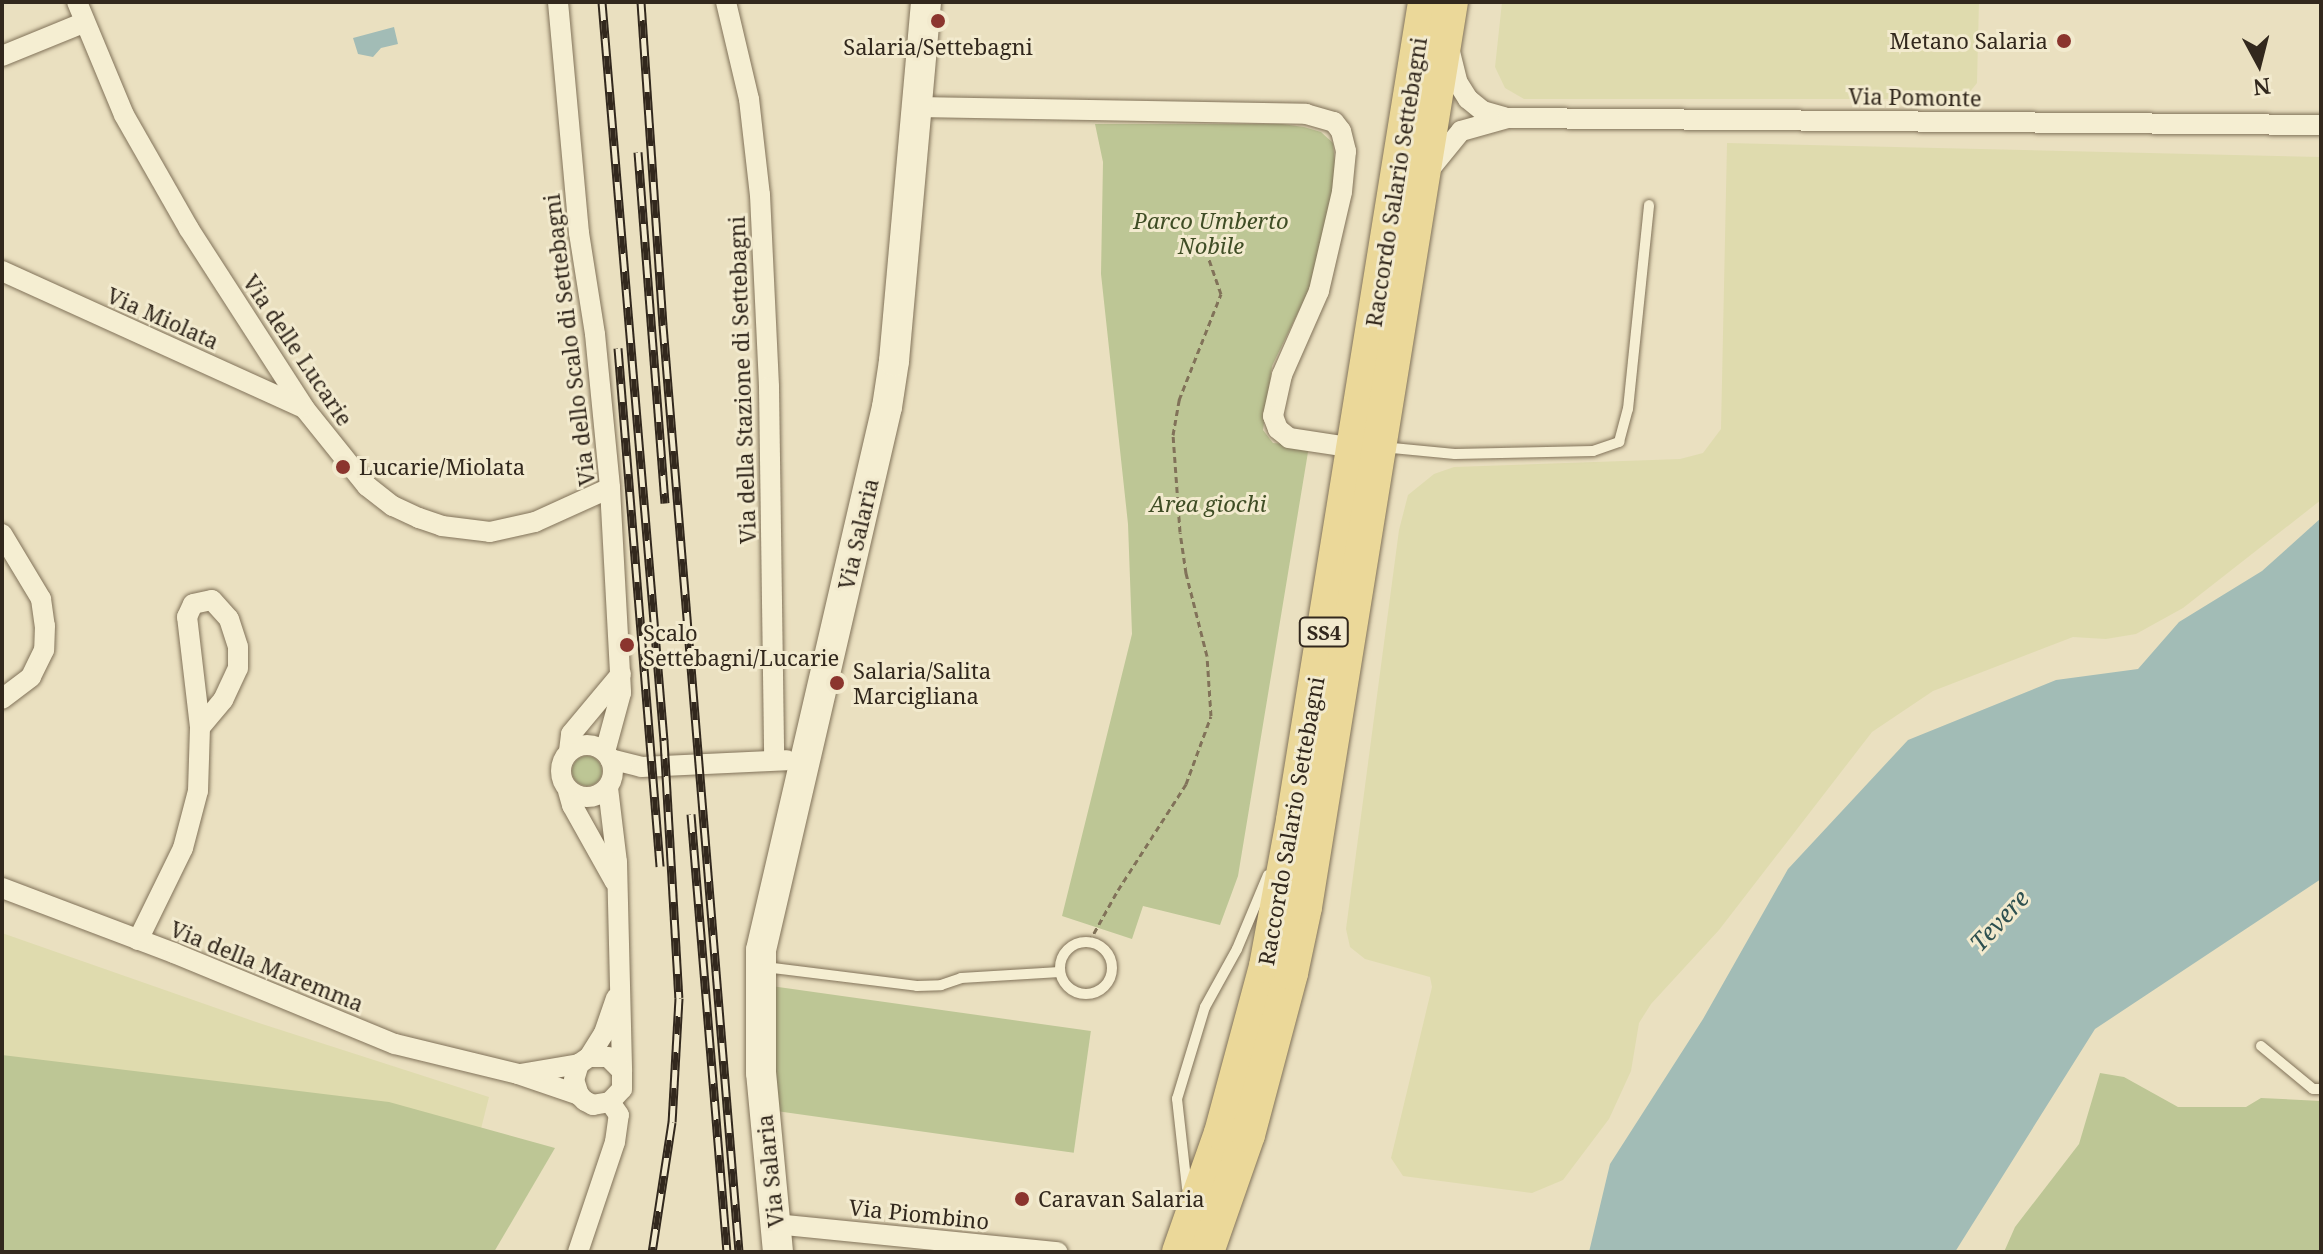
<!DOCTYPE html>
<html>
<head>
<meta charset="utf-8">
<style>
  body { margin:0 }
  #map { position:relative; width:2323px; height:1254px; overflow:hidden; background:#eae0c0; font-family:"Noto Serif",serif }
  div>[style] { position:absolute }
  .farmland>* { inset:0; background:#dfdbae }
  .green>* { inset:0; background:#bdc695; transform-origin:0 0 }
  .round { border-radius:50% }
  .water>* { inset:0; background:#a2bcb6 }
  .path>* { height:3px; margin-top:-1.5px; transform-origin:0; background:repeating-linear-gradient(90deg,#817259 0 6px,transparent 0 10px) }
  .roads { filter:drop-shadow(0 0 2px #817259) drop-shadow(0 0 2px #817259) }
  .lane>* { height:10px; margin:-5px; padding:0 5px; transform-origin:5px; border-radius:5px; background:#f5eed2 }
  .lane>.ring { margin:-5px; padding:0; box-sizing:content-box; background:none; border:10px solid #f5eed2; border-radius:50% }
  .street>* { height:20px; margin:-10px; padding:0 10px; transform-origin:10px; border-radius:10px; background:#f5eed2 }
  .street>.ring { margin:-10px; padding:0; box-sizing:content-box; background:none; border:20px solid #f5eed2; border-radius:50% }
  .secondary>* { height:30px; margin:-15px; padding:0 15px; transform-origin:15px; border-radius:15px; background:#f5eed2 }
  .primary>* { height:34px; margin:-17px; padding:0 17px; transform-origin:17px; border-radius:17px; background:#ebd899 }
  .rail>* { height:9px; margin-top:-4.5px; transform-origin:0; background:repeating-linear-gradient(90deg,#f2eace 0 18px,#32281d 0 36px); box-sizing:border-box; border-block:2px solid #32281d }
  .dots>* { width:22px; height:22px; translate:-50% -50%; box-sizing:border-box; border:4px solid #f2eace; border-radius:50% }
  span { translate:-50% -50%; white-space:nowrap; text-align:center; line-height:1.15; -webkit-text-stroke:6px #f2eace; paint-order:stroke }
  .shield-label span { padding:2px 6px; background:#f2eace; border:2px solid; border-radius:6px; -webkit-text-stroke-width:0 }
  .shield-label { font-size:20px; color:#32281d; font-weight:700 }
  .poi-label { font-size:22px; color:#32281d }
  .right { translate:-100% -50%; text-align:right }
  .left { translate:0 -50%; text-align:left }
  .street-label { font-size:22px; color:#32281d }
  .park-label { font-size:22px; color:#3f4d25; font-style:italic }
  .water-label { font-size:24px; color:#2d5050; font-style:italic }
  .frame { position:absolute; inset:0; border:4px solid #32281d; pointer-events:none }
  .north { position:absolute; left:2219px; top:24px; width:80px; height:80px; -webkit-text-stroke:6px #f2eace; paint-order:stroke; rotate:173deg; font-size:22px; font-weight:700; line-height:32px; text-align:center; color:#32281d }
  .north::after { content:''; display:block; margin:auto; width:28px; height:36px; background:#32281d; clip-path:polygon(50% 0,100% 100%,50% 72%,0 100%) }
</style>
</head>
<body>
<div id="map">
  <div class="farmland">
    <i style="clip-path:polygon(1502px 2px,1979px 2px,1977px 83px,1964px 99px,1524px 99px,1505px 88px,1495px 67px)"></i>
    <i style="clip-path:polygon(1727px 143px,2321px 157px,2321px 500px,2183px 608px,2136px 634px,2106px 639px,2073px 637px,1933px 691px,1872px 732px,1719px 930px,1651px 1004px,1639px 1023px,1631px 1071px,1609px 1119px,1563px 1180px,1532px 1193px,1403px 1176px,1391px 1158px,1432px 987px,1430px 977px,1365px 959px,1350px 947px,1346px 929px,1399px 530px,1408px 495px,1434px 474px,1454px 467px,1680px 459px,1703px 453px,1721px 429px)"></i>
    <i style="clip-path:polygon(2px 933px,259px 1023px,489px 1097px,450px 1252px,2px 1252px)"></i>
  </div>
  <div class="green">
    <i style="clip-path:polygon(1095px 124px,1282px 124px,1304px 127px,1321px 132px,1333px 143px,1337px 185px,1310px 288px,1272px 366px,1263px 430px,1273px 443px,1309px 446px,1238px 876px,1220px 925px,1143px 906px,1132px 939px,1062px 916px,1132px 634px,1128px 524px,1101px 274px,1103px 162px)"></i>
    <i class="round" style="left:572px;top:756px;width:30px;height:30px"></i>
    <i style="left:771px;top:986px;width:323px;height:123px;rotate:8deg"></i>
    <i style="clip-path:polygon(2px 1055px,389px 1102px,555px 1148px,494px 1252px,2px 1252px)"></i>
    <i style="clip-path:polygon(2100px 1073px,2124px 1077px,2178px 1107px,2246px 1107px,2261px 1098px,2321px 1101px,2321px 1252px,2004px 1252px,2015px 1227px,2079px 1144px)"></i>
  </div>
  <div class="water">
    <i style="clip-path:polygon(394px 27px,398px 44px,381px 48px,373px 57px,358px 54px,353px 38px)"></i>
    <i style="clip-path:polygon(2321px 518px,2321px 879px,2095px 1029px,1955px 1252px,1589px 1252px,1610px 1164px,1703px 1019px,1788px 869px,1908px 740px,2056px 680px,2138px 669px,2179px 622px,2262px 571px)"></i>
  </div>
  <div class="path">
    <i style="left:1089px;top:942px;width:60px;rotate:-60.9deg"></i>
    <i style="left:1118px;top:890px;width:126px;rotate:-57.3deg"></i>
    <i style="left:1186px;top:784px;width:72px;rotate:-69.8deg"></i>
    <i style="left:1211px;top:716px;width:60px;rotate:-93.8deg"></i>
    <i style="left:1207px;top:656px;width:86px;rotate:-104.2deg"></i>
    <i style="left:1186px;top:573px;width:41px;rotate:-98.3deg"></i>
    <i style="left:1180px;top:532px;width:97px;rotate:-94.1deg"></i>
    <i style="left:1173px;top:435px;width:36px;rotate:-80deg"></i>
    <i style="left:1179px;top:400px;width:114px;rotate:-68.4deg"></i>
    <i style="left:1221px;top:294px;width:58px;rotate:-109.1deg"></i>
  </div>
  <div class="roads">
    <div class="lane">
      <i style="left:1382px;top:447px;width:73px;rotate:5.5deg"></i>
      <i style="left:1455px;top:454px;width:138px;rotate:-1.2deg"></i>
      <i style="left:1593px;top:451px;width:28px;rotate:-19deg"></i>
      <i style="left:1619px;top:442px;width:34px;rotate:-75deg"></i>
      <i style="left:1628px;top:409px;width:205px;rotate:-84.1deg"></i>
      <i class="ring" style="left:1060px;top:942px;width:42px;height:42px"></i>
      <i style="left:765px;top:967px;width:153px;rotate:7.1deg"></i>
      <i style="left:917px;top:986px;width:24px;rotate:-2deg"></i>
      <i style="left:941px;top:985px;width:21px;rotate:-19deg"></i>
      <i style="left:961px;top:978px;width:99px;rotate:-3.5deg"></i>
      <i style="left:2261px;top:1046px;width:67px;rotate:39.6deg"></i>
      <i style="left:2313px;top:1089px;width:8px"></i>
      <i style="left:1187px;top:1188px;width:90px;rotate:-96.4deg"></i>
      <i style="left:1177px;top:1099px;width:96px;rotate:-73.1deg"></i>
      <i style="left:1205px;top:1007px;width:66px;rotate:-61.1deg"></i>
      <i style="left:1237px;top:949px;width:80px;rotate:-67.3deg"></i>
    </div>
    <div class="street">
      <i style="left:77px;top:2px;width:122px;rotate:67.4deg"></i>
      <i style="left:124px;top:115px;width:131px;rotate:60.3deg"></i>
      <i style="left:189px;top:229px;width:214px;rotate:57.2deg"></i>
      <i style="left:305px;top:409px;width:99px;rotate:51.2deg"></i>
      <i style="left:367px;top:486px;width:33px;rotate:38deg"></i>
      <i style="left:393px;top:506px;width:29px;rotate:25deg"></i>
      <i style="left:419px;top:518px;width:24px;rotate:19deg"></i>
      <i style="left:442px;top:526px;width:48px;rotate:7.1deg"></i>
      <i style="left:490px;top:532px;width:46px;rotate:-12.5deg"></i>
      <i style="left:535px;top:522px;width:82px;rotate:-24.4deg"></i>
      <i style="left:558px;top:2px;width:232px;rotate:84.8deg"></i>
      <i style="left:579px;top:233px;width:102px;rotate:81deg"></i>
      <i style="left:595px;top:334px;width:155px;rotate:84.4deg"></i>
      <i style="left:610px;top:488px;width:205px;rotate:86.9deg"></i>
      <i style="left:621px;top:693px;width:61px;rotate:105.2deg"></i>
      <i style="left:726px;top:2px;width:100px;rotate:76.7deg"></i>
      <i style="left:749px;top:99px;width:97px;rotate:83.5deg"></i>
      <i style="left:760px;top:195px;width:192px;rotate:87.3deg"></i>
      <i style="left:769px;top:387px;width:373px;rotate:89.2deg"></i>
      <i style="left:1450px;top:52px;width:32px;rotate:76deg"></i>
      <i style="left:1458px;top:83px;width:19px;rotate:58deg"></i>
      <i style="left:1468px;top:99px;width:19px;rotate:39deg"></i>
      <i style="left:1483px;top:111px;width:22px;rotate:16deg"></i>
      <i style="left:2px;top:56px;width:87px;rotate:-22.2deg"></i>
      <i style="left:917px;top:107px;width:389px;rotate:1deg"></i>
      <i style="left:1306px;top:114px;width:29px;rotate:16deg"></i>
      <i style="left:1334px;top:122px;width:11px;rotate:52deg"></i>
      <i style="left:1341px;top:131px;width:21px;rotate:76deg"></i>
      <i style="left:1346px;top:151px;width:41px;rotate:95.6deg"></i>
      <i style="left:1342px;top:192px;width:102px;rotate:103.1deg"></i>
      <i style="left:1319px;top:291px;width:92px;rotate:113.8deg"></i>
      <i style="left:1282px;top:375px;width:42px;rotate:102.4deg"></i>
      <i style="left:1273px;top:416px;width:14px;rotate:69deg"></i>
      <i style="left:1278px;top:429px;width:14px;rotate:39deg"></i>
      <i style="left:1289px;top:438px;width:66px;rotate:8.7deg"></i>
      <i style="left:1430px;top:169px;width:49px;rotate:-50.8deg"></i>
      <i style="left:1461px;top:131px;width:49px;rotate:-15.5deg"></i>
      <i style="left:1508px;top:118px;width:813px;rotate:0.49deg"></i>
      <i style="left:2px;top:271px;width:329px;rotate:24.4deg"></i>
      <i style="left:2px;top:534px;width:76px;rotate:59deg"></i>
      <i style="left:41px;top:599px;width:27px;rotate:82deg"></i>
      <i style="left:45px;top:626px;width:24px;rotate:92deg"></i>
      <i style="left:44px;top:650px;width:30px;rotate:116deg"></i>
      <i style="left:31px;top:677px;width:36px;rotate:143deg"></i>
      <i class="ring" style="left:561px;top:745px;width:32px;height:32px"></i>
      <i style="left:569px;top:751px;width:17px;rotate:-83deg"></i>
      <i style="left:571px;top:734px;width:78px;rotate:-50.2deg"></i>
      <i style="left:610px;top:759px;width:32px;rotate:14deg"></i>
      <i style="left:641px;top:767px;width:146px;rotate:-2.7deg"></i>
      <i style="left:608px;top:788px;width:75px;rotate:83.1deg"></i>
      <i style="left:617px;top:862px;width:209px;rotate:88.6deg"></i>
      <i style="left:568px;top:791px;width:15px;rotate:74deg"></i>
      <i style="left:572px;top:805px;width:88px;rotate:60.8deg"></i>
      <i style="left:2px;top:888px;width:184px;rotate:20.7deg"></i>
      <i style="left:174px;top:953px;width:239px;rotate:22.4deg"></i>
      <i style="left:395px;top:1044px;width:127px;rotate:13.7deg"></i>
      <i style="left:518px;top:1074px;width:65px;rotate:19deg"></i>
      <i style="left:138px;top:940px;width:102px;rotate:-63.9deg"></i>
      <i style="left:183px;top:848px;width:59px;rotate:-75.3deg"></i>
      <i style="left:198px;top:791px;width:64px;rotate:-88.2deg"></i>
      <i style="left:200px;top:727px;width:111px;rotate:-96.7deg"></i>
      <i style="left:187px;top:617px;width:14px;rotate:-65deg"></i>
      <i style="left:193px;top:604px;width:19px;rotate:-12deg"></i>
      <i style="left:212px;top:600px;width:25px;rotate:48deg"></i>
      <i style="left:229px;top:619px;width:29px;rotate:72deg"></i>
      <i style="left:238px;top:647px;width:21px;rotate:90deg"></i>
      <i style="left:238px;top:668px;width:35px;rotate:115deg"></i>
      <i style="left:223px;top:700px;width:35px;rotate:130deg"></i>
      <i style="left:589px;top:1057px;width:19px"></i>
      <i style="left:608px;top:1057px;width:20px;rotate:45deg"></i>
      <i style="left:622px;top:1071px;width:18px;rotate:90deg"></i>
      <i style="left:622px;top:1089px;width:18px;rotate:133deg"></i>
      <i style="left:610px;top:1102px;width:17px;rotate:170deg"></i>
      <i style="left:593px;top:1105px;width:9px;rotate:-153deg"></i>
      <i style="left:585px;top:1101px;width:8px;rotate:-135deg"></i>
      <i style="left:579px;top:1095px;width:16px;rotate:-108deg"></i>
      <i style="left:574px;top:1080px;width:17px;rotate:-73deg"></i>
      <i style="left:579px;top:1064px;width:12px;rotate:-35deg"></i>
      <i style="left:589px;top:1057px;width:28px;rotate:-58deg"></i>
      <i style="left:604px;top:1033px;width:37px;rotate:-71deg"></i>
      <i style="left:520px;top:1074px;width:60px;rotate:-9.6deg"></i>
      <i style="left:775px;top:1224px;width:284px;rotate:5.7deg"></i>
      <i style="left:578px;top:1252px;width:116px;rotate:-71.4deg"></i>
      <i style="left:615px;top:1142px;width:27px;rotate:-82deg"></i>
      <i style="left:619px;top:1115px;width:16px;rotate:-125deg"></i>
    </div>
    <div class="secondary">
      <i style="left:778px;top:1252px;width:180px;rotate:-95.4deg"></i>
      <i style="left:761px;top:1073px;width:123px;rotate:-90deg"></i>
      <i style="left:761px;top:950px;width:557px;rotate:-76.94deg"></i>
      <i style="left:887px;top:407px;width:47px;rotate:-81.3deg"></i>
      <i style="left:894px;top:361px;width:360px;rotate:-84.9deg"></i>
    </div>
    <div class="primary">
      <i style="left:1179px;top:1252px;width:126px;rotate:-70.6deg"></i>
      <i style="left:1221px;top:1133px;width:173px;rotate:-74.9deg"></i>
      <i style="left:1266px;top:966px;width:148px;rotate:-79.5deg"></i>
      <i style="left:1293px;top:820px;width:829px;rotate:-80.83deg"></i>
      <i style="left:1207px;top:1252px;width:124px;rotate:-70.7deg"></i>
      <i style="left:1248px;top:1135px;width:168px;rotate:-75.1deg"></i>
      <i style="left:1291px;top:973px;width:67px;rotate:-78deg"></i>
      <i style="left:1305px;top:907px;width:917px;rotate:-80.84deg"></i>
    </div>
  </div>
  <div class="rail">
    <i style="left:602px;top:2px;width:741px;rotate:85.2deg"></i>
    <i style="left:664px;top:740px;width:258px;rotate:86.7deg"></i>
    <i style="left:679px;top:998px;width:124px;rotate:93.2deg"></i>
    <i style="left:672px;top:1122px;width:132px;rotate:98.7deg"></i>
    <i style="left:641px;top:2px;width:324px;rotate:86.1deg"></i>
    <i style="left:663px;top:325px;width:930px;rotate:85.31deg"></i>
    <i style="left:638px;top:152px;width:352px;rotate:85.6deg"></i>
    <i style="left:618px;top:348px;width:520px;rotate:85.36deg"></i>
    <i style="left:691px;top:814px;width:439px;rotate:85.3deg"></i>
  </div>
  <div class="dots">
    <i style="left:938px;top:21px;background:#8b352e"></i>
    <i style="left:2064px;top:41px;background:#8b352e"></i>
    <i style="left:343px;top:467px;background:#8b352e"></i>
    <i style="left:627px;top:645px;background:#8b352e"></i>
    <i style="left:837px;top:683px;background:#8b352e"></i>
    <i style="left:1022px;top:1199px;background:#8b352e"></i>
  </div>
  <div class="shield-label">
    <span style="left:1324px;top:632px">SS4</span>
  </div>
  <div class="poi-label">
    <span class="right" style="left:2048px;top:41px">Metano Salaria</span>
    <span style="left:938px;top:47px">Salaria/Settebagni</span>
    <span class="left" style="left:359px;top:467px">Lucarie/Miolata</span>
    <span class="left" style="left:643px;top:645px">Scalo<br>Settebagni/Lucarie</span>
    <span class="left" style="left:853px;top:683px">Salaria/Salita<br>Marcigliana</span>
    <span class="left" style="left:1038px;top:1199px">Caravan Salaria</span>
  </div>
  <div class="street-label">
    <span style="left:1915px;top:97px;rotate:1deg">Via Pomonte</span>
    <span style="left:1396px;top:182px;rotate:-81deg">Raccordo Salario Settebagni</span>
    <span style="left:163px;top:318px;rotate:24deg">Via Miolata</span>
    <span style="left:569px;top:340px;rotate:-97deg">Via dello Scalo di Settebagni</span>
    <span style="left:298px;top:350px;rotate:56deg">Via delle Lucarie</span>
    <span style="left:742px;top:380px;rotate:-92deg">Via della Stazione di Settebagni</span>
    <span style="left:858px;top:534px;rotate:-77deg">Via Salaria</span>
    <span style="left:1291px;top:821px;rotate:-80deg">Raccordo Salario Settebagni</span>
    <span style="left:267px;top:966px;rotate:22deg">Via della Maremma</span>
    <span style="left:770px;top:1171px;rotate:-96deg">Via Salaria</span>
    <span style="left:919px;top:1214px;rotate:6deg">Via Piombino</span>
  </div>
  <div class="park-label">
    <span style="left:1211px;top:233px">Parco Umberto<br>Nobile</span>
    <span style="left:1208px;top:504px">Area giochi</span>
  </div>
  <div class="water-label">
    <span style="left:1999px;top:920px;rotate:-47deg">Tevere</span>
  </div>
  <div class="frame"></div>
  <div class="north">N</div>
</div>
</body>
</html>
